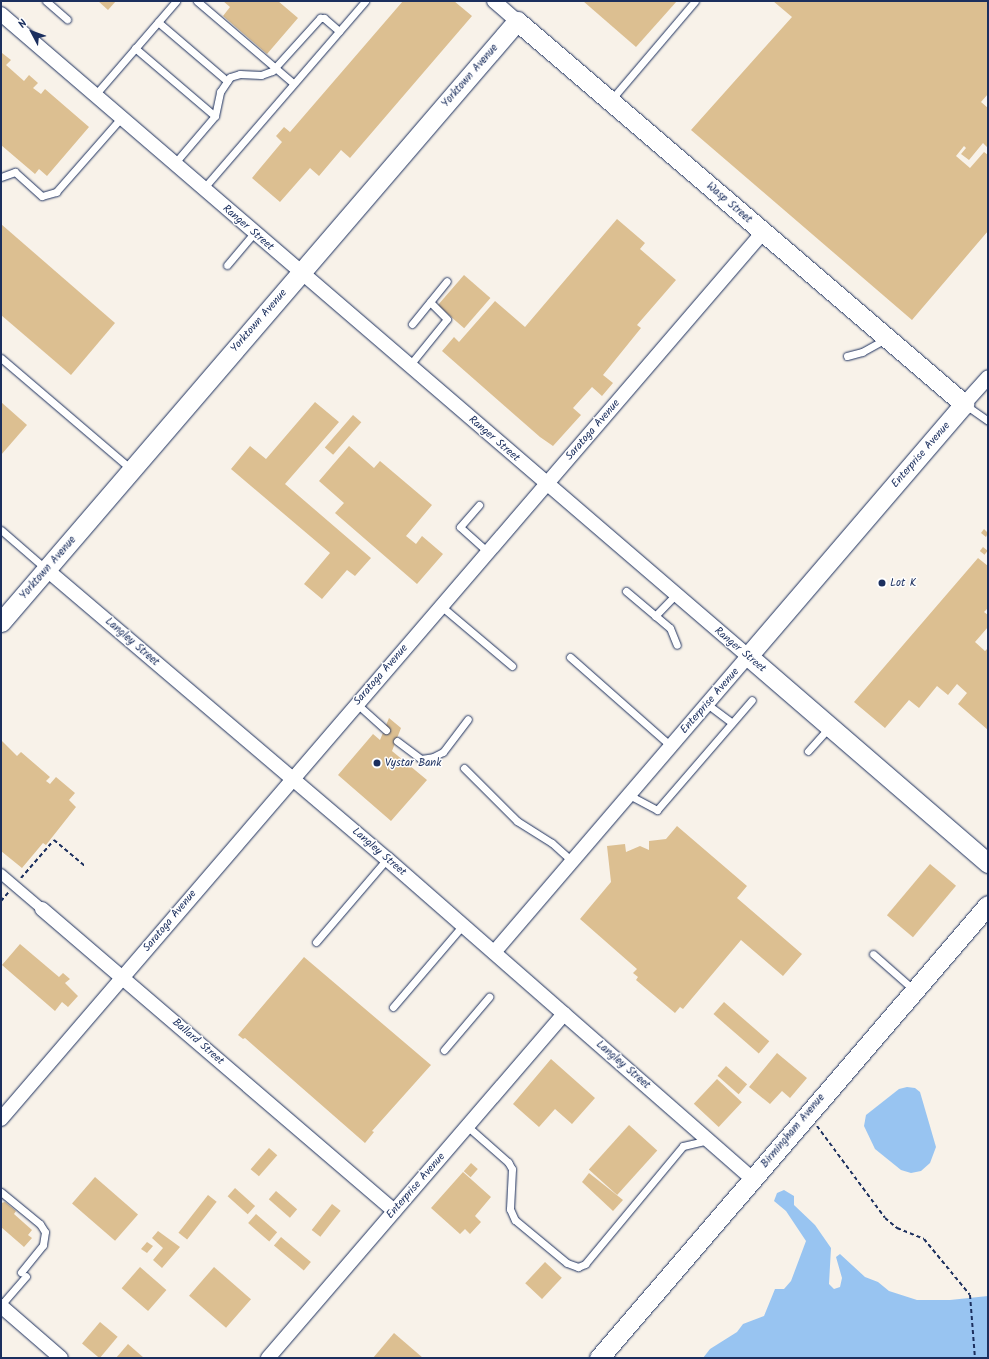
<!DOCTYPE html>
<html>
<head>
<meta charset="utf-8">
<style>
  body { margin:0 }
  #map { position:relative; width:989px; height:1359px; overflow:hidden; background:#f8f2e9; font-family:Kalam,sans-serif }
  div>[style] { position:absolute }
  .water>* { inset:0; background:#98c4f1 }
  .building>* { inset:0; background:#dcbf91; transform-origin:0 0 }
  .path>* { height:2px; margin-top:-1px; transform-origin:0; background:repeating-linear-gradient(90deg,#1b2f5e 0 4px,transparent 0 7px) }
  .roads { filter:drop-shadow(0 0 1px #1b2f5e) drop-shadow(0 0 1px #1b2f5e) }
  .service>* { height:7px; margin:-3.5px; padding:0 3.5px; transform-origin:3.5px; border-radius:3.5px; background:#fff }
  .pedestrian>* { height:10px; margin:-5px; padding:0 5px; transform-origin:5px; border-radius:5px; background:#fff }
  .minor>* { height:14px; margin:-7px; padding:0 7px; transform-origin:7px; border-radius:7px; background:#fff }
  .secondary>* { height:19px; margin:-9.5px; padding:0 9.5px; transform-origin:9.5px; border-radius:9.5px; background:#fff }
  .dots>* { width:11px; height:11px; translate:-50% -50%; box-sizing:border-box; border:2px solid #fff; border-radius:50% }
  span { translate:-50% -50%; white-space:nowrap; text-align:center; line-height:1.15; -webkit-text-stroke:3px #fff; paint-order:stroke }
  .street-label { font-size:11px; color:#1b2f5e }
  .poi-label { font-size:11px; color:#1b2f5e }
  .left { translate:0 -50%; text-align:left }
  .frame { position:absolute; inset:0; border:2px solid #1b2f5e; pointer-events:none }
  .north { position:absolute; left:12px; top:12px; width:40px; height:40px; -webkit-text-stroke:3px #fff; paint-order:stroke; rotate:311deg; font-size:11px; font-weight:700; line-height:16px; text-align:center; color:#1b2f5e }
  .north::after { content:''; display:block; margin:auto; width:14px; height:18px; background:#1b2f5e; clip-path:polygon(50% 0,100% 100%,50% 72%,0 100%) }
</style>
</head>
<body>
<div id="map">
  <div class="water">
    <i style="clip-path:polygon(907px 1087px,915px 1088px,920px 1092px,936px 1147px,930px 1163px,921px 1171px,911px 1173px,901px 1170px,875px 1149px,864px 1126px,866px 1115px,899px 1089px)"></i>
    <i style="clip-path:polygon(784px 1190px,794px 1196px,794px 1205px,815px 1225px,831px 1248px,829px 1284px,834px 1289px,840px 1287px,842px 1278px,836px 1257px,840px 1254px,865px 1277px,878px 1282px,889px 1291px,917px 1300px,950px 1300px,988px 1296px,988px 1358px,703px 1358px,710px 1349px,737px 1332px,743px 1324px,764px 1316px,775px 1289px,784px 1289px,791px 1281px,806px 1241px,786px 1211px,774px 1201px,777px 1193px)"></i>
  </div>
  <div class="building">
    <i style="clip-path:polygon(98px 1px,116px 1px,108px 10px)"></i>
    <i style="clip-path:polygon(223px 1px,278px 1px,298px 18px,267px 54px,223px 16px,230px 7px)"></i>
    <i style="clip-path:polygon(403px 1px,454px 1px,472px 16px,350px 158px,341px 150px,319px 176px,310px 168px,280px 202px,252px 178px,282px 142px,276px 136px,284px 127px,290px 132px)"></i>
    <i style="clip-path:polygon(583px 1px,677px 1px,636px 47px)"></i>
    <i style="clip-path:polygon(773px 1px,988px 1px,988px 94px,981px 102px,988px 108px,988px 148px,983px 143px,969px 160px,961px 154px,966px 148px,964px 146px,956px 156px,970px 168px,984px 152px,988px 155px,988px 231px,912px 320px,691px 130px,792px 17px)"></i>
    <i style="clip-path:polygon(2px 53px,11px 60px,6px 65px,24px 81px,29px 75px,38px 83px,33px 88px,41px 94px,45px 89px,89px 127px,47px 176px,39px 169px,35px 174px,1px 145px)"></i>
    <i style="clip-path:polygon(617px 219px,645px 243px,640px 249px,676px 280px,637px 325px,641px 328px,603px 375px,613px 383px,602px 396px,592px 387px,573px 408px,581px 415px,553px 446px,540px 437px,442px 351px,454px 337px,459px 342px,495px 301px,525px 327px)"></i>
    <i style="clip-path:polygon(1px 224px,115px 323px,71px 375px,1px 315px)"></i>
    <i style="left:464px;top:275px;width:35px;height:40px;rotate:41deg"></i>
    <i style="clip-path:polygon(1px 402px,27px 425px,1px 455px)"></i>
    <i style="clip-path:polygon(315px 402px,339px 422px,285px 484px,371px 558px,355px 576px,347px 570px,322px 599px,304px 584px,330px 553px,231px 469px,250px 446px,266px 459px)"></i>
    <i style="left:353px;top:415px;width:11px;height:43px;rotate:41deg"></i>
    <i style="clip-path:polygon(349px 446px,374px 468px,380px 461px,432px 505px,406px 536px,416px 544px,422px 536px,443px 554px,417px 584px,335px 513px,344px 503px,319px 481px)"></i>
    <i style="clip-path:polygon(984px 529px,988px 533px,986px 537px,981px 533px)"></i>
    <i style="left:983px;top:547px;width:6px;height:5px;rotate:39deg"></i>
    <i style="clip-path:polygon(978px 558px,988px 566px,988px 608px,984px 612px,988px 615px,988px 627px,975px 642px,985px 651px,988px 648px,988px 730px,958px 704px,967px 693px,957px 684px,948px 695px,937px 686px,919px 708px,909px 700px,885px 728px,854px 702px)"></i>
    <i style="clip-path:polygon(389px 718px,401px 728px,392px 751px,427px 780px,391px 821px,338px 775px,373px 734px,380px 740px)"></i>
    <i style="clip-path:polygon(1px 740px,17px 756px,21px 752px,50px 777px,46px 781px,50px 784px,56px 777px,75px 793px,69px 800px,76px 807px,46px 845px,43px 843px,22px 868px,1px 851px)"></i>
    <i style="clip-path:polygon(677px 826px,747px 886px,737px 898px,802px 954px,783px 976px,741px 940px,683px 1009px,680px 1007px,675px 1013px,636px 980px,638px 977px,633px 973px,637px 969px,580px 919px,611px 882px,607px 846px,625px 844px,626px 852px,640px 846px,649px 850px,649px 841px,666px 839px)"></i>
    <i style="left:930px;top:864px;width:34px;height:67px;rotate:40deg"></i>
    <i style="clip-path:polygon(20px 944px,59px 977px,63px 973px,70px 979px,65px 983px,78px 996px,68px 1007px,62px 1002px,55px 1011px,2px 965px)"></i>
    <i style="clip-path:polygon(304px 957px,431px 1065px,372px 1131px,374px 1132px,365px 1143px,245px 1038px,243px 1039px,238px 1035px)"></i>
    <i style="left:724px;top:1002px;width:60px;height:16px;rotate:41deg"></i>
    <i style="clip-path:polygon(777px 1053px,807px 1078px,790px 1098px,782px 1091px,770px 1104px,749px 1087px)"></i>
    <i style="clip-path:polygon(551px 1059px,595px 1098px,572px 1124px,555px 1109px,539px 1127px,513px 1104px)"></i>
    <i style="left:726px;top:1066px;width:28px;height:13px;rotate:41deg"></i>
    <i style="left:717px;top:1079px;width:34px;height:34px;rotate:43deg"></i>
    <i style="left:629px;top:1125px;width:38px;height:60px;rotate:42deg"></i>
    <i style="left:269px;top:1148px;width:11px;height:28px;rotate:41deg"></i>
    <i style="left:471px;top:1163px;width:9px;height:11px;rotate:41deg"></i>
    <i style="clip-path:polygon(463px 1172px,491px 1197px,475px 1216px,481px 1222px,470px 1234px,465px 1229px,460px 1234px,431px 1208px)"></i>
    <i style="clip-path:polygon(589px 1173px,623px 1200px,613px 1211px,582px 1182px)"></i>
    <i style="left:95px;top:1177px;width:57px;height:35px;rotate:41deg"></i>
    <i style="left:235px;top:1188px;width:27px;height:11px;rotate:42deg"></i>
    <i style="left:276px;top:1191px;width:28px;height:11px;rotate:41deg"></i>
    <i style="left:208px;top:1195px;width:11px;height:48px;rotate:38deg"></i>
    <i style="clip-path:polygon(5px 1202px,16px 1211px,14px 1214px,32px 1230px,28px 1235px,32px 1238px,24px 1247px,1px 1227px,1px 1203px)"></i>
    <i style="left:332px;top:1204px;width:11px;height:33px;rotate:38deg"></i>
    <i style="left:256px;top:1214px;width:28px;height:12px;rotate:41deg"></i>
    <i style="clip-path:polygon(158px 1231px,180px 1247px,162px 1268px,153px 1260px,163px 1248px,152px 1238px)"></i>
    <i style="left:281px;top:1237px;width:39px;height:11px;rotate:40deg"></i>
    <i style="clip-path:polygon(147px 1242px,153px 1246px,147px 1253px,141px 1249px)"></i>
    <i style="left:545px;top:1262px;width:23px;height:29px;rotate:43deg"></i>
    <i style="left:140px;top:1267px;width:35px;height:28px;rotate:41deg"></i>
    <i style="left:214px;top:1267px;width:49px;height:38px;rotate:41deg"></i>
    <i style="left:100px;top:1322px;width:23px;height:28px;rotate:40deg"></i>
    <i style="clip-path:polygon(394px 1333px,423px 1358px,373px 1358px)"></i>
    <i style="clip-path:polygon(128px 1344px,144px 1358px,116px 1358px)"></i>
  </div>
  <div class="path">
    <i style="left:21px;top:878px;width:50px;rotate:-49deg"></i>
    <i style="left:54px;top:840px;width:42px;rotate:40.2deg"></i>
    <i style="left:1px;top:901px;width:11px;rotate:-49deg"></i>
    <i style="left:817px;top:1126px;width:114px;rotate:53.5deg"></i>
    <i style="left:885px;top:1218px;width:16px;rotate:40deg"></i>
    <i style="left:897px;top:1228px;width:29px;rotate:22deg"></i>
    <i style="left:924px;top:1239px;width:72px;rotate:50.6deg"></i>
    <i style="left:970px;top:1295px;width:63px;rotate:85.5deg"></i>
  </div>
  <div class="roads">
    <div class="service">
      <i style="left:46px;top:1px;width:28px;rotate:41deg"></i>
      <i style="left:197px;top:1px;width:126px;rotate:40.5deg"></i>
      <i style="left:158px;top:22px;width:91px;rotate:40.5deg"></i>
      <i style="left:135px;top:48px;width:105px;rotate:40.4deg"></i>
      <i style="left:95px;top:95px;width:124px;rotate:-49.2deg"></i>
      <i style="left:610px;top:101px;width:131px;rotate:-49.6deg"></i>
      <i style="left:174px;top:164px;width:63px;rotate:-49.5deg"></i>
      <i style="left:215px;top:116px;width:25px;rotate:-78deg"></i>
      <i style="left:220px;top:92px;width:18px;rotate:-56deg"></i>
      <i style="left:230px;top:77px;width:10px;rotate:-17deg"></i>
      <i style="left:240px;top:74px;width:21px;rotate:3deg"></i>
      <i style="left:261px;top:75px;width:12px;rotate:-20deg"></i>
      <i style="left:272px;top:71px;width:72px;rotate:-47.8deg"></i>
      <i style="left:320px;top:18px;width:4px"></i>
      <i style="left:324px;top:18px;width:20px;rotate:41deg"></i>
      <i style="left:1px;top:177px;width:15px;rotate:-20deg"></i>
      <i style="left:15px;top:172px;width:36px;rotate:42deg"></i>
      <i style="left:42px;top:196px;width:15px;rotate:-16deg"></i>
      <i style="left:56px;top:192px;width:98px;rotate:-48.7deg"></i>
      <i style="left:203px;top:189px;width:248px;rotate:-49.2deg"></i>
      <i style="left:227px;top:265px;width:42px;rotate:-49.8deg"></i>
      <i style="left:412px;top:324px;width:55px;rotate:-50.9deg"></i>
      <i style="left:847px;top:356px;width:16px;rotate:-15deg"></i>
      <i style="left:862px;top:352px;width:29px;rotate:-29deg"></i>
      <i style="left:1px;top:358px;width:172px;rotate:40.5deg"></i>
      <i style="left:409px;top:366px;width:60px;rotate:-51deg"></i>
      <i style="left:447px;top:319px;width:24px;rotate:-135deg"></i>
      <i style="left:964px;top:404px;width:29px;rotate:35deg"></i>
      <i style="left:479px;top:505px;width:29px;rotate:131deg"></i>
      <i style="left:460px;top:527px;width:38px;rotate:42deg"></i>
      <i style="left:1px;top:530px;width:60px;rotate:40.9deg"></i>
      <i style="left:626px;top:591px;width:57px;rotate:40.1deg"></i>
      <i style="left:670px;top:628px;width:18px;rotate:68deg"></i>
      <i style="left:441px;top:606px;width:93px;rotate:40.2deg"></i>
      <i style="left:655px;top:616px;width:30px;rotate:-46deg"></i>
      <i style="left:570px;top:657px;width:135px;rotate:41.4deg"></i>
      <i style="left:357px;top:704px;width:39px;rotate:42deg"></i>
      <i style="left:707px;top:704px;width:31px;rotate:37deg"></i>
      <i style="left:397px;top:741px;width:30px;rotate:37deg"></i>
      <i style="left:421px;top:759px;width:12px;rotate:-9deg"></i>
      <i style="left:433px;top:757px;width:11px;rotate:-27deg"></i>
      <i style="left:443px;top:752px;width:41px;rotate:-52.9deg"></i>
      <i style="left:808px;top:751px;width:31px;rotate:-48deg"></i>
      <i style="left:464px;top:768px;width:75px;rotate:45deg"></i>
      <i style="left:517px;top:821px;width:41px;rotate:32.2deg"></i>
      <i style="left:552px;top:843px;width:27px;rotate:42deg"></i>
      <i style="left:629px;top:795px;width:32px;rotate:28deg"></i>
      <i style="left:657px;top:810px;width:145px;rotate:-49.2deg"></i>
      <i style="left:316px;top:942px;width:109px;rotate:-49.5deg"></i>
      <i style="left:873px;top:954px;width:55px;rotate:41.3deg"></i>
      <i style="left:393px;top:1007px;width:108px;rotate:-49.5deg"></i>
      <i style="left:444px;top:1050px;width:70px;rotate:-49.7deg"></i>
      <i style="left:467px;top:1126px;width:55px;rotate:41.3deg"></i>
      <i style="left:508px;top:1162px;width:8px;rotate:60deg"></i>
      <i style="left:512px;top:1169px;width:40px;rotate:92.9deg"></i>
      <i style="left:510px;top:1209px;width:12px;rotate:66deg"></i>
      <i style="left:515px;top:1220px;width:67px;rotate:39.6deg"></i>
      <i style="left:567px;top:1263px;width:12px;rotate:20deg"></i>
      <i style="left:578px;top:1267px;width:8px;rotate:-23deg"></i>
      <i style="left:585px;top:1264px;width:153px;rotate:-50.3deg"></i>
      <i style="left:683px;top:1146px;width:26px;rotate:-13deg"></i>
      <i style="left:1px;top:1192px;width:50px;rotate:39.4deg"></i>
      <i style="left:40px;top:1224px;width:9px;rotate:58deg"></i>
      <i style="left:45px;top:1232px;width:13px;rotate:99deg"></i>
      <i style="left:43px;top:1245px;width:35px;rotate:129deg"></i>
      <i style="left:1px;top:1305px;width:38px;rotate:-49deg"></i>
    </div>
    <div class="pedestrian">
      <i style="left:1px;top:874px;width:54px;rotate:40.5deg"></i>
    </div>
    <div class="minor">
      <i style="left:494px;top:1px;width:30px;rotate:41deg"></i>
      <i style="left:1px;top:14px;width:985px;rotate:40.68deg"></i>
      <i style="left:748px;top:656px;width:390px;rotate:130.6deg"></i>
      <i style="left:964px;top:404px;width:36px;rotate:-48deg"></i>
      <i style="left:46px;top:569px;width:448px;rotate:40.4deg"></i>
      <i style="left:387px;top:859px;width:486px;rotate:41.2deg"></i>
      <i style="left:42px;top:909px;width:464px;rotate:40.6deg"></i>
      <i style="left:1px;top:1119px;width:1169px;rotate:-49.33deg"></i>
      <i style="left:1px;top:1306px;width:79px;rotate:40.9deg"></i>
      <i style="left:268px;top:1358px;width:454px;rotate:-49.3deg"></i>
    </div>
    <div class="secondary">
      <i style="left:1px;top:622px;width:792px;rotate:-49.35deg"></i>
      <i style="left:517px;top:21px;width:589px;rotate:40.59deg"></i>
      <i style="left:964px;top:404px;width:332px;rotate:130.6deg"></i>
      <i style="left:748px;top:656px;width:317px;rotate:40.8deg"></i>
      <i style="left:599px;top:1358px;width:597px;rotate:-49.35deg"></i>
    </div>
  </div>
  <div class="dots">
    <i style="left:882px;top:583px;background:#1b2f5e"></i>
    <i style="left:377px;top:763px;background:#1b2f5e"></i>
  </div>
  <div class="street-label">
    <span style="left:470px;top:76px;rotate:-49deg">Yorktown Avenue</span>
    <span style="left:729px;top:203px;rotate:41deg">Wasp Street</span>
    <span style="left:248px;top:228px;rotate:41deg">Ranger Street</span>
    <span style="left:259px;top:321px;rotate:-49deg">Yorktown Avenue</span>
    <span style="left:593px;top:430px;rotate:-49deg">Saratoga Avenue</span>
    <span style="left:494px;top:439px;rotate:41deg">Ranger Street</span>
    <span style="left:921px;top:455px;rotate:-49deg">Enterprise Avenue</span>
    <span style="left:48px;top:568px;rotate:-49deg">Yorktown Avenue</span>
    <span style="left:132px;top:642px;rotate:41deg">Langley Street</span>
    <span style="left:740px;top:650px;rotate:40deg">Ranger Street</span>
    <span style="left:381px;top:675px;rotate:-49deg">Saratoga Avenue</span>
    <span style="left:710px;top:701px;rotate:-49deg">Enterprise Avenue</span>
    <span style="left:379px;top:852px;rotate:41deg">Langley Street</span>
    <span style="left:170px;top:921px;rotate:-50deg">Saratoga Avenue</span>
    <span style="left:198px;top:1042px;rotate:41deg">Ballard Street</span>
    <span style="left:623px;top:1065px;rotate:41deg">Langley Street</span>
    <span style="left:793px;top:1131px;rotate:-50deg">Birmingham Avenue</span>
    <span style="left:416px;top:1186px;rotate:-49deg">Enterprise Avenue</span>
  </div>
  <div class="poi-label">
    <span class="left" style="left:890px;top:583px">Lot K</span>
    <span class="left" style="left:385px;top:763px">Vystar Bank</span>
  </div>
  <div class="frame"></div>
  <div class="north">N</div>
</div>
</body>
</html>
